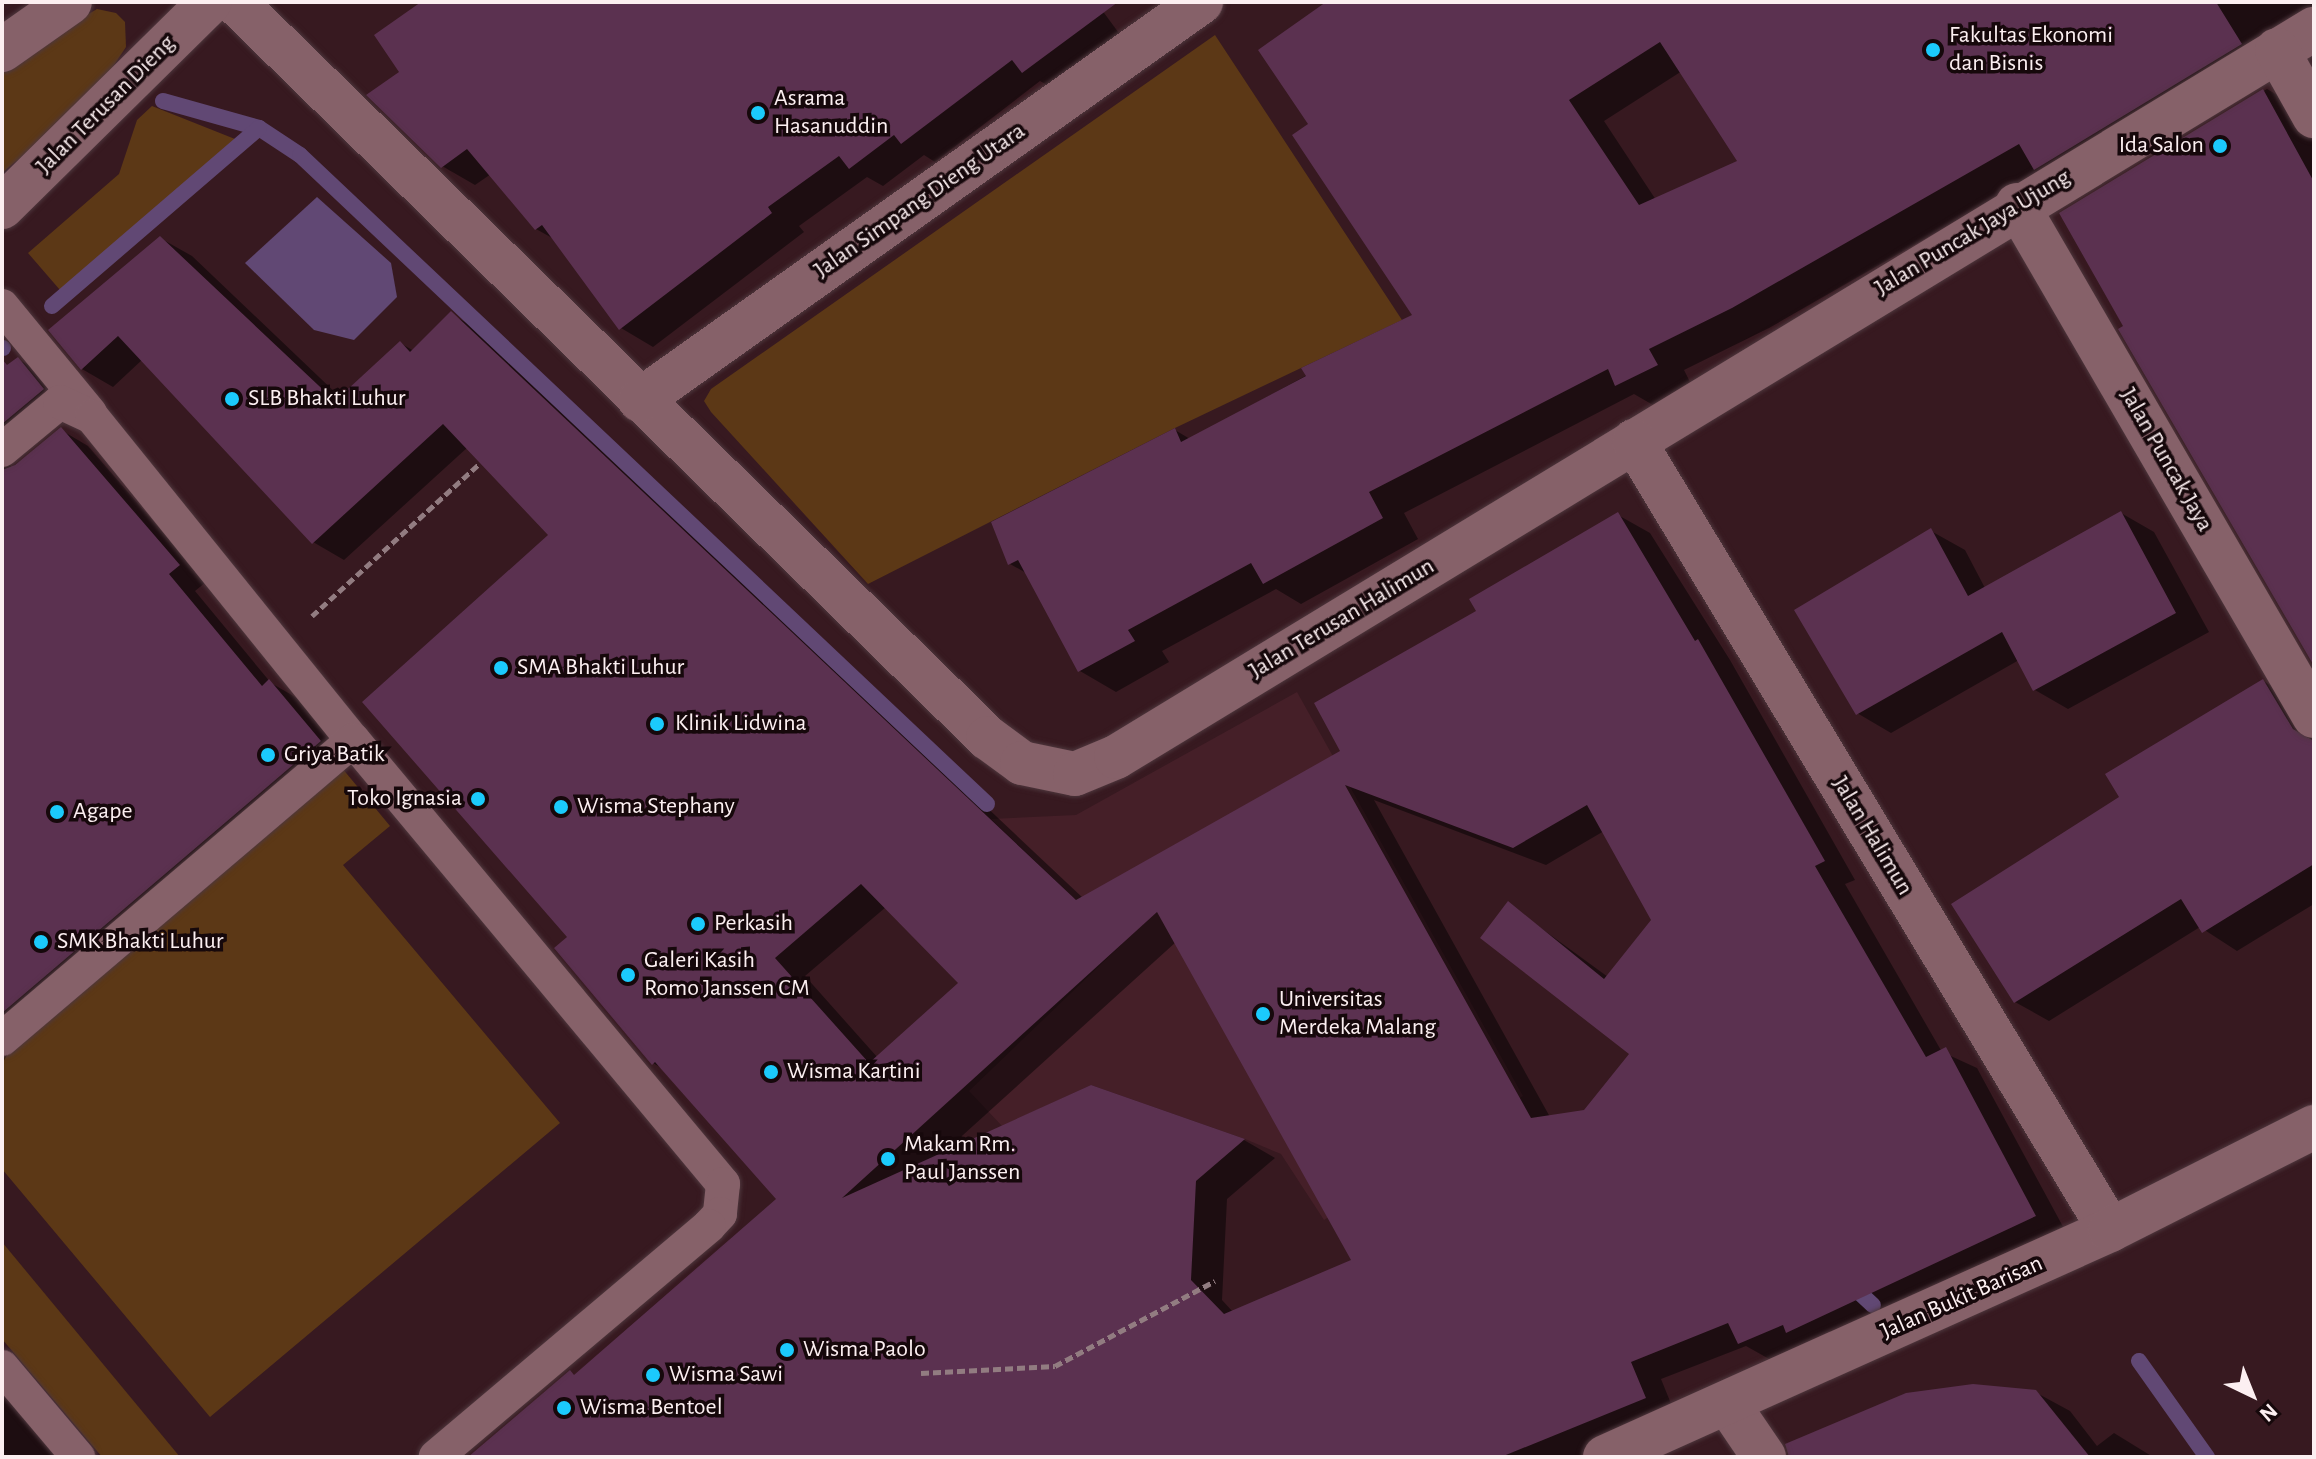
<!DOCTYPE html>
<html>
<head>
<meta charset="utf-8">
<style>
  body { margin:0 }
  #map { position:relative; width:2316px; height:1459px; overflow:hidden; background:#371920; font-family:"Alegreya Sans",sans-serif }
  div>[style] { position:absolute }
  .built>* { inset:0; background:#451f28 }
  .green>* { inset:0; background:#5c3816 }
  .water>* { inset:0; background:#614874 }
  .shadow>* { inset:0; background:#0007 }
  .stream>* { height:16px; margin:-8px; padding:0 8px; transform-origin:8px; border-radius:8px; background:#614874 }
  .building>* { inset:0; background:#5b3150 }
  .path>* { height:5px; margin-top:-2.5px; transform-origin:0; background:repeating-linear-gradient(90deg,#927c81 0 8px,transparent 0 12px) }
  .roads { filter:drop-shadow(0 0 2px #4e373d) drop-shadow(0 0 2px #4e373d) }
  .service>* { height:34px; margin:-17px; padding:0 17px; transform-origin:17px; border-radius:17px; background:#866169 }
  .minor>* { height:44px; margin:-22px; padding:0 22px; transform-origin:22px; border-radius:22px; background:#866169 }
  .tertiary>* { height:44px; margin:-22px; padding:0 22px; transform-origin:22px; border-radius:22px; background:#866169 }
  .dots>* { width:22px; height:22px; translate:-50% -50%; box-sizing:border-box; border:4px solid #16080b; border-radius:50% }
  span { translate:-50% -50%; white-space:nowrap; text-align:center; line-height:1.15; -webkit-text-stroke:7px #16080b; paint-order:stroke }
  .poi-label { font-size:24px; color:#fceff1 }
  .left { translate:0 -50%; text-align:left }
  .right { translate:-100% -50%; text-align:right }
  .street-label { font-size:24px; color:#fceff1 }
  .frame { position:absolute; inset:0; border:4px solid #fceff1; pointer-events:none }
  .north { position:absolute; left:2212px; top:1355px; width:80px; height:80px; -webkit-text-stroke:6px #16080b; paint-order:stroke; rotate:137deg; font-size:22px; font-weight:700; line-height:32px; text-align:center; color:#fceff1 }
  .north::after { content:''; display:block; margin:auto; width:28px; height:36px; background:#fceff1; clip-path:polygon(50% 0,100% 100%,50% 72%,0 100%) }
</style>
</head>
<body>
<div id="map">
  <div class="built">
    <i style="clip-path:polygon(1297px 692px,1523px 1096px,1324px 1220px,1281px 1154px,1245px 1139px,1091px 1085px,1002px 1126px,969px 1091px,1122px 944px,991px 819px,1076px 815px)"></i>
  </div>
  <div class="green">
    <i style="clip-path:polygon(97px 9px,116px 13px,125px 22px,126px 47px,93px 97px,2px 173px,2px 73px,41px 42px)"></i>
    <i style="clip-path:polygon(1215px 35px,1402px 320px,1175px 428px,868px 584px,711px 412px,704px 401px,711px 389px)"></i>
    <i style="clip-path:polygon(152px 106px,235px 139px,60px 290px,28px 253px,119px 174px,137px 120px)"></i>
    <i style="clip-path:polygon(342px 768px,390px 826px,343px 865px,560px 1123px,210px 1417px,2px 1169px,2px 1058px)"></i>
    <i style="clip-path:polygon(2px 1242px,180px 1457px,102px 1457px,2px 1339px)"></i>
  </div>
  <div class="water">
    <i style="clip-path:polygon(317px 197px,391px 263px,397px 297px,354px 340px,314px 330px,245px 263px)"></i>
  </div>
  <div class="shadow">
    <i style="clip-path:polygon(425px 2px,1096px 2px,1124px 40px,1056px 90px,1040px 81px,935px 162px,924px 155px,883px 186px,867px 177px,799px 226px,804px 232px,653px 347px,621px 328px,554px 239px,536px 229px,491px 174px,475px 185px,442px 166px,402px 72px)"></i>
    <i style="clip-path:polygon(evenodd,1329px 2px,2314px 2px,2314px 16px,1769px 328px,1684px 370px,1692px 386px,1653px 405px,1634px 394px,1404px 513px,1418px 539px,1301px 604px,1276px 589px,1162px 651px,1169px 662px,1116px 692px,1080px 671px,1028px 574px,1010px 564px,1175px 430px,1190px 439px,1415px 316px,1310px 125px,1329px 2px,1682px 71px,1740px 162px,1656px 200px,1604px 121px,1682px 71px)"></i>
    <i style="clip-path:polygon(2267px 89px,2303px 110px,2314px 126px,2314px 662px,2061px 214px)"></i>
    <i style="clip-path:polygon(evenodd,160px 238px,192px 256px,341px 398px,400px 343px,414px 351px,451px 314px,482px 332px,1083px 898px,1343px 752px,1479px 612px,1618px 515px,1650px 533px,1730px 660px,1855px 880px,1845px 884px,1942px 1052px,1977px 1068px,2067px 1234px,1771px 1360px,1746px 1346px,1661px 1379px,1676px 1416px,1576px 1457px,468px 1457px,576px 1376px,779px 1200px,665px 1070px,653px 1063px,570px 937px,551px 535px,468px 447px,344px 560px,313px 542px,143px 359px,113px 387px,82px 369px,160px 238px,1374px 800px,1546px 865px,1604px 831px,1653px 921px,1608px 977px,1508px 904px,1632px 1054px,1585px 1112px,1550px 1117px,1374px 800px,160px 238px,886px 907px,961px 984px,878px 1058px,805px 976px,886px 907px,160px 238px,1176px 942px,1354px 1261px,1233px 1312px,1222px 1300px,1227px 1199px,1275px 1158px,1244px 1140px,1091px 1087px,942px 1154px,1176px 942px)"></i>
    <i style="clip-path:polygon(18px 359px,45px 375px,70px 405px,10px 460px,11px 468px,61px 430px,88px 446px,206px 582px,195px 591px,271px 683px,297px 698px,347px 757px,16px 1039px,2px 1064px,2px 373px)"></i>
    <i style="clip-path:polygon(2121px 513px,2154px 532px,2209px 632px,2068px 709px,2035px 690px,2019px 660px,1891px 733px,1857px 713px,1931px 531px,1965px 550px,1985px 588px)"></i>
    <i style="clip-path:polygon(2263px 681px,2297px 700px,2314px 730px,2314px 904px,2237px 951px,2200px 927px,2049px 1021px,2015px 1002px,2122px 798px)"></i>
    <i style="clip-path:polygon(2px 1374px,64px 1457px,2px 1457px)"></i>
    <i style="clip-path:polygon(2035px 1392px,2070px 1411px,2097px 1446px,2114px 1433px,2153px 1457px,1804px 1457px)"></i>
  </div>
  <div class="stream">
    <i style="left:163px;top:101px;width:100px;rotate:15.7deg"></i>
    <i style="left:259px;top:128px;width:49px;rotate:33.4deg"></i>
    <i style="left:300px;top:155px;width:945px;rotate:43.37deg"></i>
    <i style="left:52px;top:306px;width:273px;rotate:-40.7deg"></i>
    <i style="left:2px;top:348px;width:1px"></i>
    <i style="left:1848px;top:1282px;width:34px;rotate:43deg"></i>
    <i style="left:2139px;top:1361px;width:118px;rotate:54.7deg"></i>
  </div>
  <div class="building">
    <i style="clip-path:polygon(421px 2px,1118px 2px,1022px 73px,1012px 60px,901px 144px,894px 135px,849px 169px,839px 156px,768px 207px,772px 213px,619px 330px,542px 225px,535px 230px,467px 149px,441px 168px,366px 95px,399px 72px,374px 35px)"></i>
    <i style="clip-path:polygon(evenodd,1326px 2px,2216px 2px,2242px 44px,2034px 170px,2019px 144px,1732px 308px,1649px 349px,1658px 365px,1615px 386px,1608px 369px,1369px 492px,1383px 518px,1263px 584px,1251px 563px,1128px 630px,1135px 641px,1078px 672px,1018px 560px,1008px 565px,991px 522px,1175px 428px,1181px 442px,1306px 376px,1301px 368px,1412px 315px,1292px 135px,1308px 124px,1258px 50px,1326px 2px,1660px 42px,1737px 161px,1639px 205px,1569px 100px,1660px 42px)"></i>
    <i style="clip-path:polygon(2263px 89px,2314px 182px,2314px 666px,2118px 329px,2123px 326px,2059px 213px)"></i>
    <i style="clip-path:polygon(evenodd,160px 236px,335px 401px,400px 341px,410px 352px,451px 311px,1076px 900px,1340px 751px,1314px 703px,1476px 611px,1469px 599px,1618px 512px,1695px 641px,1698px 639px,1825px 861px,1815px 866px,1926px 1057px,1946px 1047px,2036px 1216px,1786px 1333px,1783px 1325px,1738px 1344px,1728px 1323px,1631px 1362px,1646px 1398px,1501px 1457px,468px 1457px,570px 1370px,574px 1375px,776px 1199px,655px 1062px,652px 1065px,554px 948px,567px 937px,362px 702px,548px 535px,443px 424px,312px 544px,118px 336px,81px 370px,48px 330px,160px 236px,1345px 785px,1513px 848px,1587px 805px,1651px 920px,1604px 979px,1508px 901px,1480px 938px,1629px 1054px,1584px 1110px,1531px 1118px,1345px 785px,160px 236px,861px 884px,958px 983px,869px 1063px,775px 958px,861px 884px,160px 236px,1157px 912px,1351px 1260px,1224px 1314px,1191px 1280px,1196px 1181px,1245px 1139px,1091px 1085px,842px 1198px,1157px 912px)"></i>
    <i style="clip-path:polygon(18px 357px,44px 389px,2px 424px,2px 359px,7px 365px)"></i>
    <i style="clip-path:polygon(61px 427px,180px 565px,169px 574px,262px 686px,269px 679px,321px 741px,2px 1013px,2px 470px,15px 465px)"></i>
    <i style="clip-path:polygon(2121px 511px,2176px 613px,2033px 691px,2002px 632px,1856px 715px,1794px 610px,1931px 528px,1968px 596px)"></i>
    <i style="clip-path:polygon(2263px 679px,2293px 729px,2314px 741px,2314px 864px,2202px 933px,2181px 899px,2014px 1003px,1951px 904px,2119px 797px,2105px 774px)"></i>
    <i style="clip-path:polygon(1973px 1384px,2036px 1390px,2090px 1457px,1789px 1457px,1785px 1444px,1906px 1393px)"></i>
  </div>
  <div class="path">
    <i style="left:312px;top:616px;width:227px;rotate:-42.3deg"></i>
    <i style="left:921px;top:1373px;width:134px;rotate:-3deg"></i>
    <i style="left:1055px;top:1366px;width:181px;rotate:-28deg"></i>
  </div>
  <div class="roads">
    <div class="service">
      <i style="left:2px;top:306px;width:139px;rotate:50.6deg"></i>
      <i style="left:2px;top:450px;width:75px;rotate:-39.6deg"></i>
      <i style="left:60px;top:402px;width:35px;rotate:25deg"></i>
      <i style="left:92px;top:417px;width:415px;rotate:51.1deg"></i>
      <i style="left:353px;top:740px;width:578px;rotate:50.19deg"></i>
      <i style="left:723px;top:1184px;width:30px;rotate:96deg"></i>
      <i style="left:720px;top:1214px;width:16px;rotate:133deg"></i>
      <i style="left:709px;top:1226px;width:358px;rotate:139.8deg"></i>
      <i style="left:2px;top:1039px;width:461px;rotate:-40.4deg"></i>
      <i style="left:2px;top:1367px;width:118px;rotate:49.8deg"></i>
    </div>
    <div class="minor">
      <i style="left:235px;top:2px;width:1053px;rotate:44.35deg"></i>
      <i style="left:988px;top:738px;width:42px;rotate:36.3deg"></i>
      <i style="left:1022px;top:763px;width:54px;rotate:11.7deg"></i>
      <i style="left:1075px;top:774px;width:44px;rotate:-22.5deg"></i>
      <i style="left:1116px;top:757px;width:1402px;rotate:-31.29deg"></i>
      <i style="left:2277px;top:50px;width:76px;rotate:60.7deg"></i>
      <i style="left:2017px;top:205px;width:591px;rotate:59.83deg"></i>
      <i style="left:640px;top:400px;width:688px;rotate:-35.35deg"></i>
      <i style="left:1634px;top:441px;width:921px;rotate:58.9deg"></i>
      <i style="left:1728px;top:1404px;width:64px;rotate:55.8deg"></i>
      <i style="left:1605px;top:1457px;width:554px;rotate:-24.2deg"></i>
      <i style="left:2110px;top:1230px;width:229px;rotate:-26.8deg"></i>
    </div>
    <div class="tertiary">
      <i style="left:2px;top:50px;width:83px;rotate:-35.2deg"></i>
      <i style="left:2px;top:207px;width:292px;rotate:-44.6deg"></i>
    </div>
  </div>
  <div class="dots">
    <i style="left:1933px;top:50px;background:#1bcafc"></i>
    <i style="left:758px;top:113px;background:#1bcafc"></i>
    <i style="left:2220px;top:146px;background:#1bcafc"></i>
    <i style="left:232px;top:399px;background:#1bcafc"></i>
    <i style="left:501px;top:668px;background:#1bcafc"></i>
    <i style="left:657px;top:724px;background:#1bcafc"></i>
    <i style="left:268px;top:755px;background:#1bcafc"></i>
    <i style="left:478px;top:799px;background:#1bcafc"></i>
    <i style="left:561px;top:807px;background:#1bcafc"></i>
    <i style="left:57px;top:812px;background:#1bcafc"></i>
    <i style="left:698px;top:924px;background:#1bcafc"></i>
    <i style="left:41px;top:942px;background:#1bcafc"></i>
    <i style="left:628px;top:975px;background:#1bcafc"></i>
    <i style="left:1263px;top:1014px;background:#1bcafc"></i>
    <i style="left:771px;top:1072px;background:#1bcafc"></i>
    <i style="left:888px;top:1159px;background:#1bcafc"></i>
    <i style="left:787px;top:1350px;background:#1bcafc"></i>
    <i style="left:653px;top:1375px;background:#1bcafc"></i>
    <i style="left:564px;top:1408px;background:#1bcafc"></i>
  </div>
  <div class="poi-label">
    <span class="left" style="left:1949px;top:50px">Fakultas Ekonomi<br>dan Bisnis</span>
    <span class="left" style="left:774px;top:113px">Asrama<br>Hasanuddin</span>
    <span class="right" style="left:2204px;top:146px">Ida Salon</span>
    <span class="left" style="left:248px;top:399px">SLB Bhakti Luhur</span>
    <span class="left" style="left:517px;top:668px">SMA Bhakti Luhur</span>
    <span class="left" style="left:675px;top:724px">Klinik Lidwina</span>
    <span class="left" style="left:284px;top:755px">Griya Batik</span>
    <span class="right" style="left:462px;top:799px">Toko Ignasia</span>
    <span class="left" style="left:577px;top:807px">Wisma Stephany</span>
    <span class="left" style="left:73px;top:812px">Agape</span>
    <span class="left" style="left:714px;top:924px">Perkasih</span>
    <span class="left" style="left:57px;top:942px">SMK Bhakti Luhur</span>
    <span class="left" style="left:644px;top:975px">Galeri Kasih<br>Romo Janssen CM</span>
    <span class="left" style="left:1279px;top:1014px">Universitas<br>Merdeka Malang</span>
    <span class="left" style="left:787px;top:1072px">Wisma Kartini</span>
    <span class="left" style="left:904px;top:1159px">Makam Rm.<br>Paul Janssen</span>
    <span class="left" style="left:803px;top:1350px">Wisma Paolo</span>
    <span class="left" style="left:669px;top:1375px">Wisma Sawi</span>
    <span class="left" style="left:580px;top:1408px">Wisma Bentoel</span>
  </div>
  <div class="street-label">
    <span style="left:106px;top:105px;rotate:-45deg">Jalan Terusan Dieng</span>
    <span style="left:920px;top:201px;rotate:-35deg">Jalan Simpang Dieng Utara</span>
    <span style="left:1973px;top:233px;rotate:-31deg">Jalan Puncak Jaya Ujung</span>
    <span style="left:2166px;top:460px;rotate:60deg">Jalan Puncak Jaya</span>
    <span style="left:1342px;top:619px;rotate:-31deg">Jalan Terusan Halimun</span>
    <span style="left:1872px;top:836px;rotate:59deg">Jalan Halimun</span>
    <span style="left:1962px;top:1298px;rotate:-24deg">Jalan Bukit Barisan</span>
  </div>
  <div class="frame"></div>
  <div class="north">N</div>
</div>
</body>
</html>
